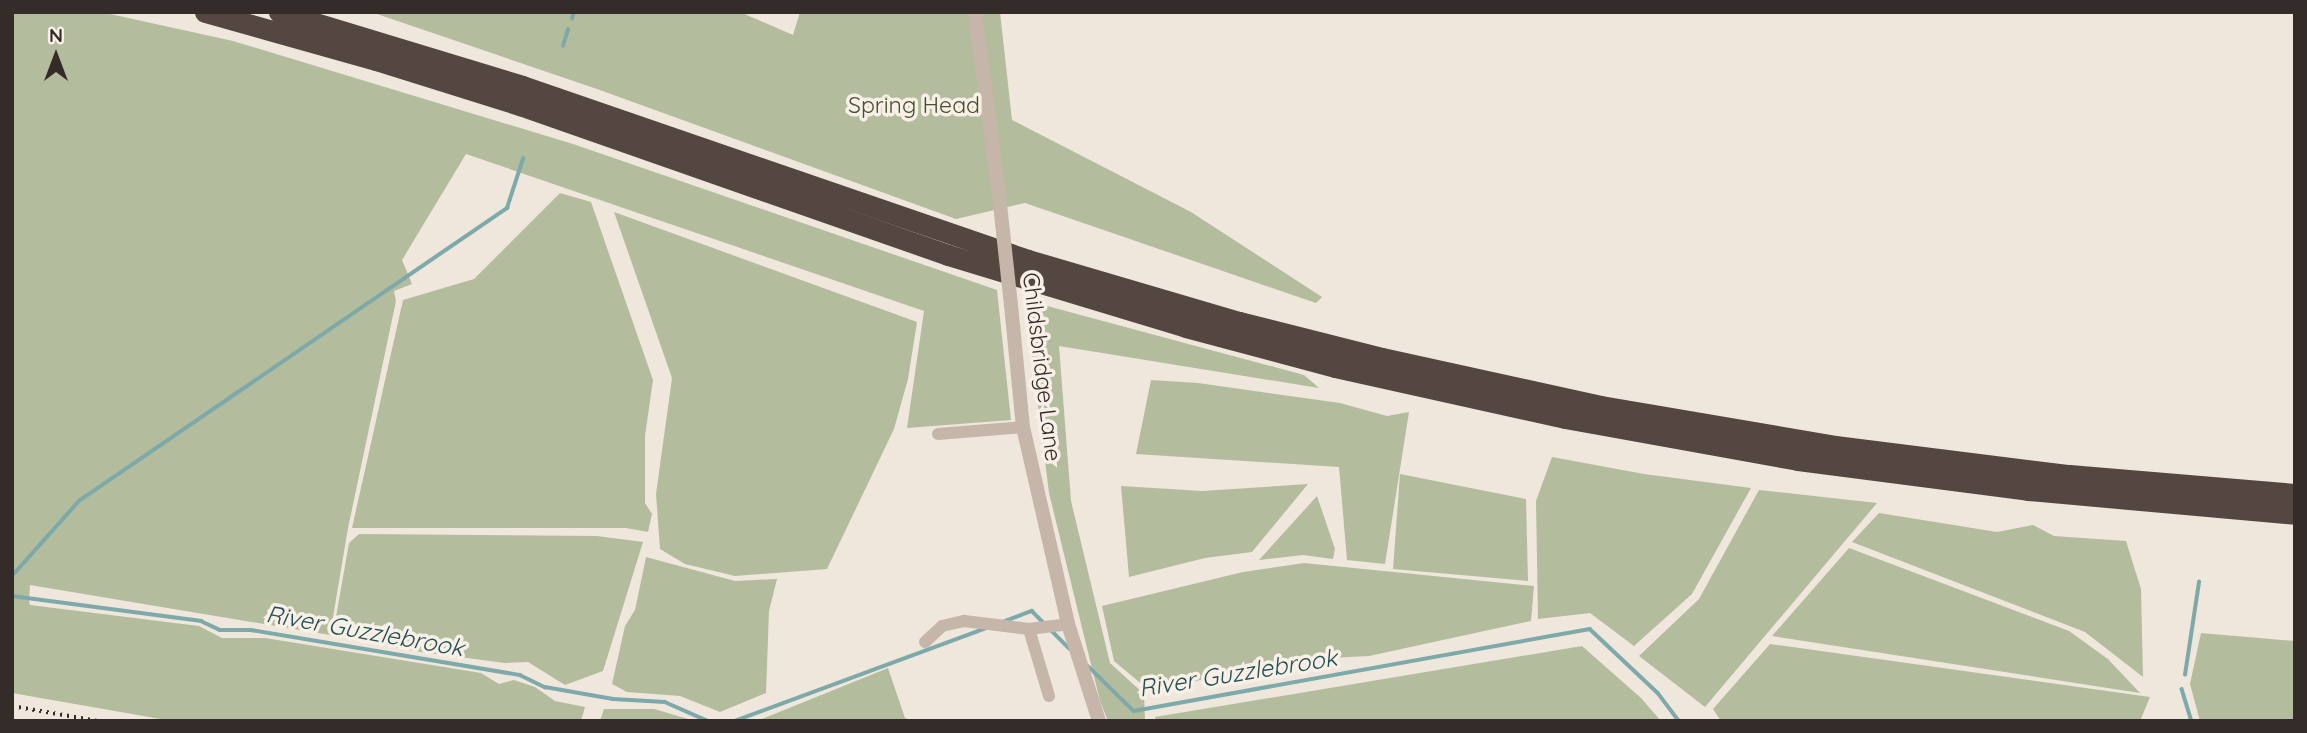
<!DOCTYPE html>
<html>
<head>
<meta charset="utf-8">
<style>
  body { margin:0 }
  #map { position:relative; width:2307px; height:733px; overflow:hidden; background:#efe6dc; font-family:Quicksand,sans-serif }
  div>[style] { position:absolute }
  .green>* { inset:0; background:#b3bd9d }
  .stream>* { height:3.5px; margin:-1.75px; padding:0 1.75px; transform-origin:1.75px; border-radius:1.75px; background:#7da9aa }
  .minor>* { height:12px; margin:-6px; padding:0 6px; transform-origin:6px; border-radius:6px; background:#c6b6a9 }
  .tertiary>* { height:14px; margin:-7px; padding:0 7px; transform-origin:7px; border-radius:7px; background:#c6b6a9 }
  .motorway>* { height:21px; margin:-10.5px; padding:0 10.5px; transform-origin:10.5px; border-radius:10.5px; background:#544640 }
  .rail>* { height:3.5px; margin-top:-1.75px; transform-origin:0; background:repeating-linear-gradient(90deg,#342c28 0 2px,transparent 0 7px) }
  .tertiary-bridge>* { height:14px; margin:-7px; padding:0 7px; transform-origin:7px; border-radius:7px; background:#c6b6a9 }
  span { translate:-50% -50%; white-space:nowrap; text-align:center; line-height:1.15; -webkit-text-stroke:7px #f8f0e7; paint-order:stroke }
  .park-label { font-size:23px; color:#44502e }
  .street-label { font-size:23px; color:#342c28 }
  .water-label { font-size:24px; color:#214f52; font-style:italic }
  .frame { position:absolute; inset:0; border:14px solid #342c28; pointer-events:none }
  .north { position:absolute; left:21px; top:21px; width:70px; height:70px; -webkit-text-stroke:5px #f8f0e7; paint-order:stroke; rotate:0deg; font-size:19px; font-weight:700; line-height:28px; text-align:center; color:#342c28 }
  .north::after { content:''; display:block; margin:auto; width:24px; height:32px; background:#342c28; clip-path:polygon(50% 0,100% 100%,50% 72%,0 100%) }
</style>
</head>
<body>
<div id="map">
  <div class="green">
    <i style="clip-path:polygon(12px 12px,101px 12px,233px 41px,573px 144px,997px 290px,1011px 420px,907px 428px,924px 311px,466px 154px,402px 260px,412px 284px,394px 291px,396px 301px,348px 528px,330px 635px,30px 585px,29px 601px,30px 605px,199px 626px,222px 638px,265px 638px,481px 673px,499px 684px,514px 680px,535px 687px,555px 701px,585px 707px,581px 721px,172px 721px,12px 693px)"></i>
    <i style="clip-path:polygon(371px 12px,740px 12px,793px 35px,800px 12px,1000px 12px,1012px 120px,1191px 212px,1322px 297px,1316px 303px,1025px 203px,956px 219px,597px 89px)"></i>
    <i style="clip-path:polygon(560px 193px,591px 202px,653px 380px,645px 436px,645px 503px,652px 514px,648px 532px,626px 528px,352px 528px,403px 300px,474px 279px)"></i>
    <i style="clip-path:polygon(614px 212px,917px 322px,908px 379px,894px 429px,827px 569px,735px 576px,685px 564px,660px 549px,656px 494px,672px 378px)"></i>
    <i style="clip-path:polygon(1025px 300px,1304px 375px,1319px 388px,1059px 346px,1071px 501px,1110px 663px,1144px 694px,1145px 721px,1108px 721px,1100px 701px,1049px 493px)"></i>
    <i style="clip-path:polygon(1151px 380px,1198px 383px,1340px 403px,1387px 416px,1409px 412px,1385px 564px,1347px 560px,1339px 467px,1136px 454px)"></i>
    <i style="clip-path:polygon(1552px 457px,1644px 474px,1751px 488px,1692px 594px,1634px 646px,1590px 613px,1538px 619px,1536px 501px)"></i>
    <i style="clip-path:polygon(1400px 474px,1526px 499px,1528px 581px,1393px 569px)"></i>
    <i style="clip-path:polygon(1308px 484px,1252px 552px,1205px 558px,1129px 577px,1121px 486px,1202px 491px)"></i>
    <i style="clip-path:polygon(1759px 490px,1877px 503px,1705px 707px,1639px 656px,1699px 599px)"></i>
    <i style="clip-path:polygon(1317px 496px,1335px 549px,1333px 559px,1303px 555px,1259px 560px)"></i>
    <i style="clip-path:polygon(1879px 513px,1997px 532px,2033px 525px,2054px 536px,2126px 541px,2141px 589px,2143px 677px,2085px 632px,1852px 542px)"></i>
    <i style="clip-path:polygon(359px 534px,597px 536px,643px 542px,603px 671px,565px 685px,528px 662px,505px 663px,414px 651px,333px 634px,349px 543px)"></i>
    <i style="clip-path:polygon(1849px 548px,2069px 631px,2108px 659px,2140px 693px,1772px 636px)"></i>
    <i style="clip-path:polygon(646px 557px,735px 581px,777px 579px,769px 611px,766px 693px,720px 712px,680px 696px,627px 692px,612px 684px,625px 626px,635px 610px)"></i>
    <i style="clip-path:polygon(1304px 563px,1534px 586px,1531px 621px,1369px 656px,1291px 660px,1150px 691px,1114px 661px,1102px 606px,1243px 572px)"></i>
    <i style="clip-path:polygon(2201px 633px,2295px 641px,2295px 721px,2200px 721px,2190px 684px)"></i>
    <i style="clip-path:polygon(1770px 644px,2150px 697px,2140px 721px,1721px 721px,1713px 709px)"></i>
    <i style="clip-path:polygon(1582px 646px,1641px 698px,1661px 721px,1156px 721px,1155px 717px)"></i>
    <i style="clip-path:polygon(888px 668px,905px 718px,915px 721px,757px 721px)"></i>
    <i style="clip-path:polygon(604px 709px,654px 709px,695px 721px,600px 721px)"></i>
  </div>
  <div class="stream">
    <i style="left:572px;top:19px;width:7px;rotate:-74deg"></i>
    <i style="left:563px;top:46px;width:17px;rotate:-73deg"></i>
    <i style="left:12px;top:576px;width:101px;rotate:-48.2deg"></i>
    <i style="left:79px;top:501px;width:519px;rotate:-34.39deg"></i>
    <i style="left:507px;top:208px;width:52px;rotate:-71.9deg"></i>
    <i style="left:12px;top:596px;width:191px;rotate:7.5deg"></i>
    <i style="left:201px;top:621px;width:21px;rotate:25deg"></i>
    <i style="left:220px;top:630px;width:31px"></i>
    <i style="left:251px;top:630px;width:273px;rotate:9.5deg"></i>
    <i style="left:520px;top:675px;width:28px;rotate:26deg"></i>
    <i style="left:545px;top:687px;width:69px;rotate:10deg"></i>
    <i style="left:613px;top:699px;width:52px;rotate:3.3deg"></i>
    <i style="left:665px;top:702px;width:47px;rotate:23.8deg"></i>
    <i style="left:1003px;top:622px;width:31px;rotate:-21deg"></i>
    <i style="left:1032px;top:611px;width:18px;rotate:45deg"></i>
    <i style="left:1050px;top:629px;width:28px;rotate:45deg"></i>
    <i style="left:1088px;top:666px;width:64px;rotate:44.4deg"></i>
    <i style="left:1134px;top:711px;width:463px;rotate:-10.2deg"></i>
    <i style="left:1590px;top:629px;width:93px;rotate:43.3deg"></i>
    <i style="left:1658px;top:693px;width:35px;rotate:53deg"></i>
    <i style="left:2185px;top:675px;width:94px;rotate:-81.4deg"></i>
    <i style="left:2182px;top:689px;width:34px;rotate:73deg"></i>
    <i style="left:735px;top:721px;width:268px;rotate:-20.3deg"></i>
  </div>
  <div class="minor">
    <i style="left:938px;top:434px;width:85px;rotate:-4.7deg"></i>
    <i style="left:1029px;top:629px;width:70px;rotate:73.4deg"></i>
    <i style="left:925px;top:642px;width:23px;rotate:-43deg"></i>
    <i style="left:942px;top:626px;width:23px;rotate:-13deg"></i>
    <i style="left:964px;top:621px;width:65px;rotate:7deg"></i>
    <i style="left:1029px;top:629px;width:39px;rotate:-7deg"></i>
  </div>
  <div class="tertiary">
    <i style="left:975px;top:12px;width:185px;rotate:82.5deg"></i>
    <i style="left:1011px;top:305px;width:123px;rotate:84.4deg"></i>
    <i style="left:1023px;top:427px;width:202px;rotate:77.1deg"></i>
    <i style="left:1068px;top:624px;width:102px;rotate:72.3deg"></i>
  </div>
  <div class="motorway">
    <i style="left:205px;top:12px;width:178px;rotate:15.7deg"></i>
    <i style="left:376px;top:60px;width:151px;rotate:17.4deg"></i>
    <i style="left:520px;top:105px;width:454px;rotate:19.3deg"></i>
    <i style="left:948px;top:255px;width:249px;rotate:16.8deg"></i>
    <i style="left:1186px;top:327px;width:154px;rotate:15deg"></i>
    <i style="left:1335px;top:367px;width:236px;rotate:12.5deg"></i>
    <i style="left:1565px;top:418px;width:237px;rotate:10.2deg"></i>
    <i style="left:1798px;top:460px;width:232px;rotate:7.4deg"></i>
    <i style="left:2028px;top:490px;width:268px;rotate:5.1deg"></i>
    <i style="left:279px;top:12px;width:254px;rotate:16.9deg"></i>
    <i style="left:522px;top:86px;width:535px;rotate:18.98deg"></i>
    <i style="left:1028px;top:260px;width:220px;rotate:16.4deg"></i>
    <i style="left:1239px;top:322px;width:147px;rotate:14.1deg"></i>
    <i style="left:1382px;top:358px;width:224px;rotate:12.4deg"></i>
    <i style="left:1601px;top:406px;width:237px;rotate:9.7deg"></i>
    <i style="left:1835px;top:446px;width:236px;rotate:7.1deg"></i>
    <i style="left:2069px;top:475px;width:227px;rotate:4.8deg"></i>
  </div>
  <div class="rail">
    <i style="left:12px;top:706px;width:87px;rotate:9.9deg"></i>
    <i style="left:12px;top:720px;width:2px;rotate:27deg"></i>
  </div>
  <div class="tertiary-bridge">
    <i style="left:999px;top:195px;width:111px;rotate:83.8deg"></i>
  </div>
  <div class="park-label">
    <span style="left:914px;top:105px">Spring Head</span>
  </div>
  <div class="street-label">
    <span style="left:1042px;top:367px;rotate:83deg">Childsbridge Lane</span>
  </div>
  <div class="water-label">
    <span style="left:365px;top:631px;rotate:10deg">River Guzzlebrook</span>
    <span style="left:1238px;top:673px;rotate:-9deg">River Guzzlebrook</span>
  </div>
  <div class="frame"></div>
  <div class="north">N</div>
</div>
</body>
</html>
